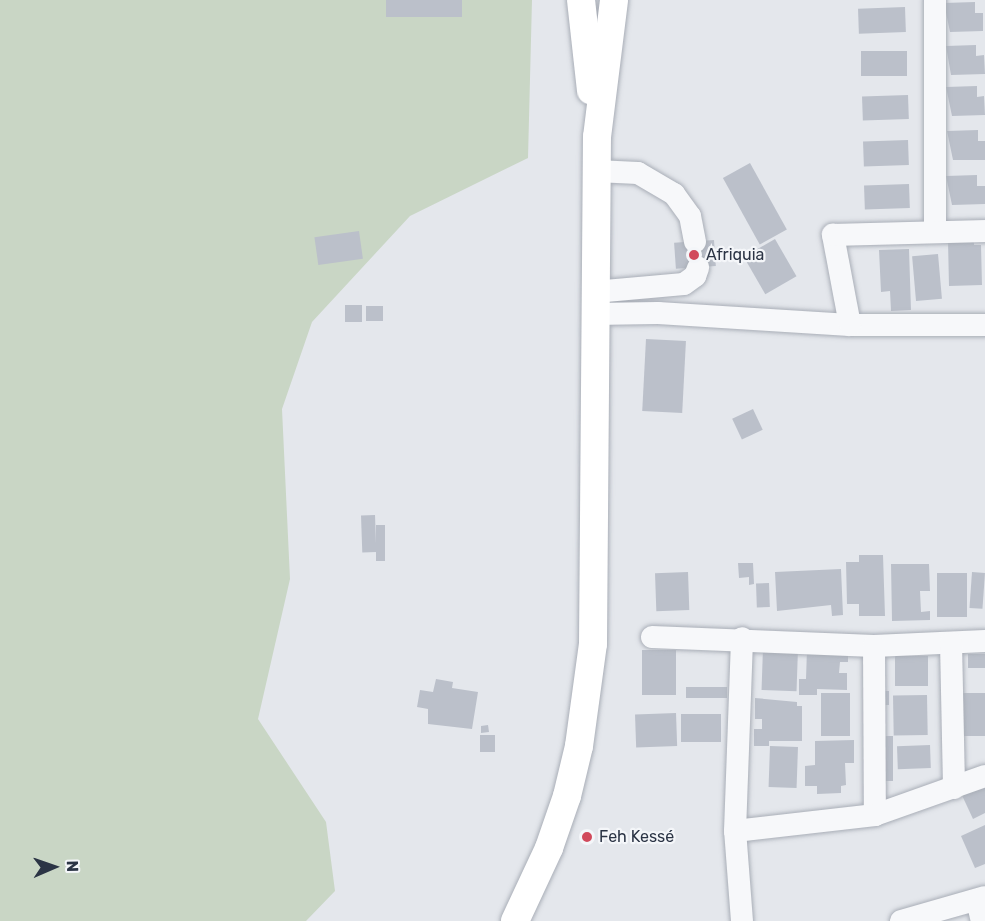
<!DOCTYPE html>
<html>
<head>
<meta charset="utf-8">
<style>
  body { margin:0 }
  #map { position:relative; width:985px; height:921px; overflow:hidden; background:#e4e7ec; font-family:Rubik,sans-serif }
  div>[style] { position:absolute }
  .green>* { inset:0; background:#c9d6c5 }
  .building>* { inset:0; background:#bbc0ca; transform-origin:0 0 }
  .roads { filter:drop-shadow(0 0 2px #a9aeb7) drop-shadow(0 0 2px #a9aeb7) }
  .minor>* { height:22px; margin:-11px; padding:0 11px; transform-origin:11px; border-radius:11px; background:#f7f8fa }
  .major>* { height:28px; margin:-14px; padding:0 14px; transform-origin:14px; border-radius:14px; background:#fff }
  .dots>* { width:16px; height:16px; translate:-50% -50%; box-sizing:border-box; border:3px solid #f4f6f9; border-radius:50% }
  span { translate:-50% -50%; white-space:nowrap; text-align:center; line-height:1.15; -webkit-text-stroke:4.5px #f4f6f9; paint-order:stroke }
  .poi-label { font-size:16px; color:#2b3445 }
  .left { translate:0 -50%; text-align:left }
  .north { position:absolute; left:24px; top:837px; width:60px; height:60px; -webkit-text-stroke:4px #f4f6f9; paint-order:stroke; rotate:88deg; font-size:16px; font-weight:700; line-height:24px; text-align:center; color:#2b3445 }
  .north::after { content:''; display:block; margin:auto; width:21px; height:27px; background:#2b3445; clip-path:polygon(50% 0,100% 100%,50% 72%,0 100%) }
</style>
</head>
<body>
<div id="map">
  <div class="green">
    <i style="clip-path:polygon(0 0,532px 0,528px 158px,410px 216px,312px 322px,282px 409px,290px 579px,258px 719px,326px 822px,335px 891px,306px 921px,0 921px)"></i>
  </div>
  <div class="building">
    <i style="left:386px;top:0;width:76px;height:17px"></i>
    <i style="clip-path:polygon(975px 2px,975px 13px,983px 13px,983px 31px,950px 32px,944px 3px)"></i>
    <i style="left:905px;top:7px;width:25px;height:47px;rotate:88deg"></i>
    <i style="clip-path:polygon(976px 45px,976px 56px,984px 55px,985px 74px,951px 75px,946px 46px)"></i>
    <i style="left:907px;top:51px;width:25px;height:46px;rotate:90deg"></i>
    <i style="clip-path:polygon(977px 86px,977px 97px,984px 96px,985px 115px,952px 116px,946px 87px)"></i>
    <i style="left:908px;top:95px;width:24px;height:46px;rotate:88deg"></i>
    <i style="clip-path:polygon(978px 130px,978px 141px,985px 141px,985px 160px,953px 160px,947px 131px)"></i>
    <i style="left:908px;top:140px;width:25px;height:45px;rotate:88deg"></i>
    <i style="left:750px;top:163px;width:76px;height:31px;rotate:61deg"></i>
    <i style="clip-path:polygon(977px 175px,977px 186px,985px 186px,985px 204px,952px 205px,946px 176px)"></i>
    <i style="left:909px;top:184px;width:24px;height:45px;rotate:88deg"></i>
    <i style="left:359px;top:231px;width:28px;height:45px;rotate:82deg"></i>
    <i style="left:775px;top:239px;width:43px;height:36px;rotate:60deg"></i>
    <i style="left:714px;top:240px;width:26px;height:40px;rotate:86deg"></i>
    <i style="clip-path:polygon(974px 240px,974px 245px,981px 245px,982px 285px,949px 286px,948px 241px)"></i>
    <i style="clip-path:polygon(909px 249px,911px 310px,891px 311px,890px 291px,881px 292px,879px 250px)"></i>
    <i style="left:938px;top:254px;width:45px;height:26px;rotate:85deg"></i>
    <i style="left:362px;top:305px;width:17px;height:17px;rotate:90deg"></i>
    <i style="left:366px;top:306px;width:17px;height:15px"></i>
    <i style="left:646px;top:339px;width:40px;height:72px;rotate:3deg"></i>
    <i style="left:753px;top:409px;width:23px;height:23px;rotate:65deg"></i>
    <i style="left:375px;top:515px;width:37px;height:14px;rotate:88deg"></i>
    <i style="left:376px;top:525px;width:9px;height:36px"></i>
    <i style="clip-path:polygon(859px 555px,883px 555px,885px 616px,859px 616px,859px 604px,847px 604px,846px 562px,859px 562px)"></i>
    <i style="clip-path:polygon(738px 563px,753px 563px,754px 584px,749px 585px,749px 577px,739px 578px)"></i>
    <i style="clip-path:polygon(891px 564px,929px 564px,930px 591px,920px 591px,921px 612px,930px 611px,930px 620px,892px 621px)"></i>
    <i style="clip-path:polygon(841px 569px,843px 615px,832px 616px,831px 605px,777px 611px,775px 572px)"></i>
    <i style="left:688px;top:572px;width:38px;height:33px;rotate:88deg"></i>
    <i style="left:972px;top:572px;width:13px;height:36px;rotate:4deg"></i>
    <i style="left:937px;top:573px;width:30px;height:44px"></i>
    <i style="left:769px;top:583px;width:24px;height:13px;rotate:88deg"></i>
    <i style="clip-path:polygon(848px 647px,848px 662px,840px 662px,839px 673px,847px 673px,847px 690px,817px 689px,817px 695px,799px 695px,799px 679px,806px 679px,807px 649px)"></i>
    <i style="left:763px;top:648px;width:35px;height:42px;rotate:2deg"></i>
    <i style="left:642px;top:650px;width:34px;height:45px"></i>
    <i style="left:985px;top:654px;width:14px;height:17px;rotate:90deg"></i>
    <i style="left:895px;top:656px;width:33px;height:30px"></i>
    <i style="clip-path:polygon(436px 679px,453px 682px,452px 688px,478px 692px,472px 729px,428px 724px,428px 709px,417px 707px,420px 690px,433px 692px)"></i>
    <i style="left:727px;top:687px;width:11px;height:41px;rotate:90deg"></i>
    <i style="left:876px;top:691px;width:13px;height:14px"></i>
    <i style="left:821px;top:693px;width:29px;height:43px"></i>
    <i style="left:959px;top:693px;width:26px;height:43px"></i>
    <i style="left:927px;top:695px;width:40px;height:34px;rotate:89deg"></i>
    <i style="clip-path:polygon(755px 698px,797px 702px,797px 706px,802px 706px,802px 741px,769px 741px,769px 746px,754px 746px,754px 729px,762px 729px,762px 719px,755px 719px)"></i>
    <i style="left:676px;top:713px;width:33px;height:41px;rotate:88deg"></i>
    <i style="left:721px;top:714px;width:28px;height:40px;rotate:90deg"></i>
    <i style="clip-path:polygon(488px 725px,489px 732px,481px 733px,481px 726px)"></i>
    <i style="left:480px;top:735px;width:15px;height:17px"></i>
    <i style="left:875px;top:736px;width:18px;height:45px"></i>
    <i style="clip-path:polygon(854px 740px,854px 763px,845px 763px,846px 785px,841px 786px,841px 793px,817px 794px,817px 786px,805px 786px,805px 766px,815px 765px,815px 741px)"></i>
    <i style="left:930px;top:745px;width:23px;height:33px;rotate:88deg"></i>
    <i style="left:770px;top:746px;width:28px;height:41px;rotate:2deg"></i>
    <i style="clip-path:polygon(985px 780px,985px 813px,973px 819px,960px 791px)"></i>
    <i style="clip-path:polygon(985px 825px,985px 864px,975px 868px,961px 836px)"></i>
  </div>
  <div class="roads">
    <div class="minor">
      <i style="left:596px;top:171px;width:42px;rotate:2.7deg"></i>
      <i style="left:638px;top:173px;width:42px;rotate:30.3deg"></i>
      <i style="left:674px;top:194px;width:27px;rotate:54deg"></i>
      <i style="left:690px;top:216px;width:26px;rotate:79deg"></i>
      <i style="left:935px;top:232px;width:232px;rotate:-90deg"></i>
      <i style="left:594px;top:292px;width:90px;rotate:-5.1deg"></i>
      <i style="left:684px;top:284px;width:14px;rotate:-36deg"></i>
      <i style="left:695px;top:276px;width:9px;rotate:-69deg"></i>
      <i style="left:593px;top:314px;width:65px;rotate:-0.9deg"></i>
      <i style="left:658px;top:313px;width:192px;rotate:3.6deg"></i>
      <i style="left:850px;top:325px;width:135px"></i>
      <i style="left:850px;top:325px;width:92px;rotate:-100.7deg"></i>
      <i style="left:833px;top:235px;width:152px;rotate:-1.5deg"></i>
      <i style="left:652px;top:637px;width:222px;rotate:2.3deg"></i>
      <i style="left:874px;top:646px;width:111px;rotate:-2.6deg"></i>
      <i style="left:951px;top:643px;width:145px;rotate:88.8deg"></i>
      <i style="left:874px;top:646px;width:169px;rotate:89.7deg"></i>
      <i style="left:735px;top:831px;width:141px;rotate:-6.5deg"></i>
      <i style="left:875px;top:815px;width:117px;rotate:-19.5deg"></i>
      <i style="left:977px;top:900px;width:22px;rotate:77deg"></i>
      <i style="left:742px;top:921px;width:90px;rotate:-94.4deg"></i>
      <i style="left:735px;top:831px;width:193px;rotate:-87.9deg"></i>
      <i style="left:901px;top:921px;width:87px;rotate:-15.9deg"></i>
    </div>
    <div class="major">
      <i style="left:581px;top:0;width:91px;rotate:83.7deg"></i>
      <i style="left:515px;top:921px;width:81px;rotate:-65deg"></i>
      <i style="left:549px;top:848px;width:55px;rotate:-70.9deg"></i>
      <i style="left:567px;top:796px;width:51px;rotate:-76.5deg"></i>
      <i style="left:579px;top:746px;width:103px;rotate:-82.2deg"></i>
      <i style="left:593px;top:644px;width:507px;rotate:-89.55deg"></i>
      <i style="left:597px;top:137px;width:138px;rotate:-82.9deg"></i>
    </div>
  </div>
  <div class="dots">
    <i style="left:694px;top:255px;background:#d1495b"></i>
    <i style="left:587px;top:837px;background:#d1495b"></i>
  </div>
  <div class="poi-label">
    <span class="left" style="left:706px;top:255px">Afriquia</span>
    <span class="left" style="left:599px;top:837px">Feh Kessé</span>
  </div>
  <div class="north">N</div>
</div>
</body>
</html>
